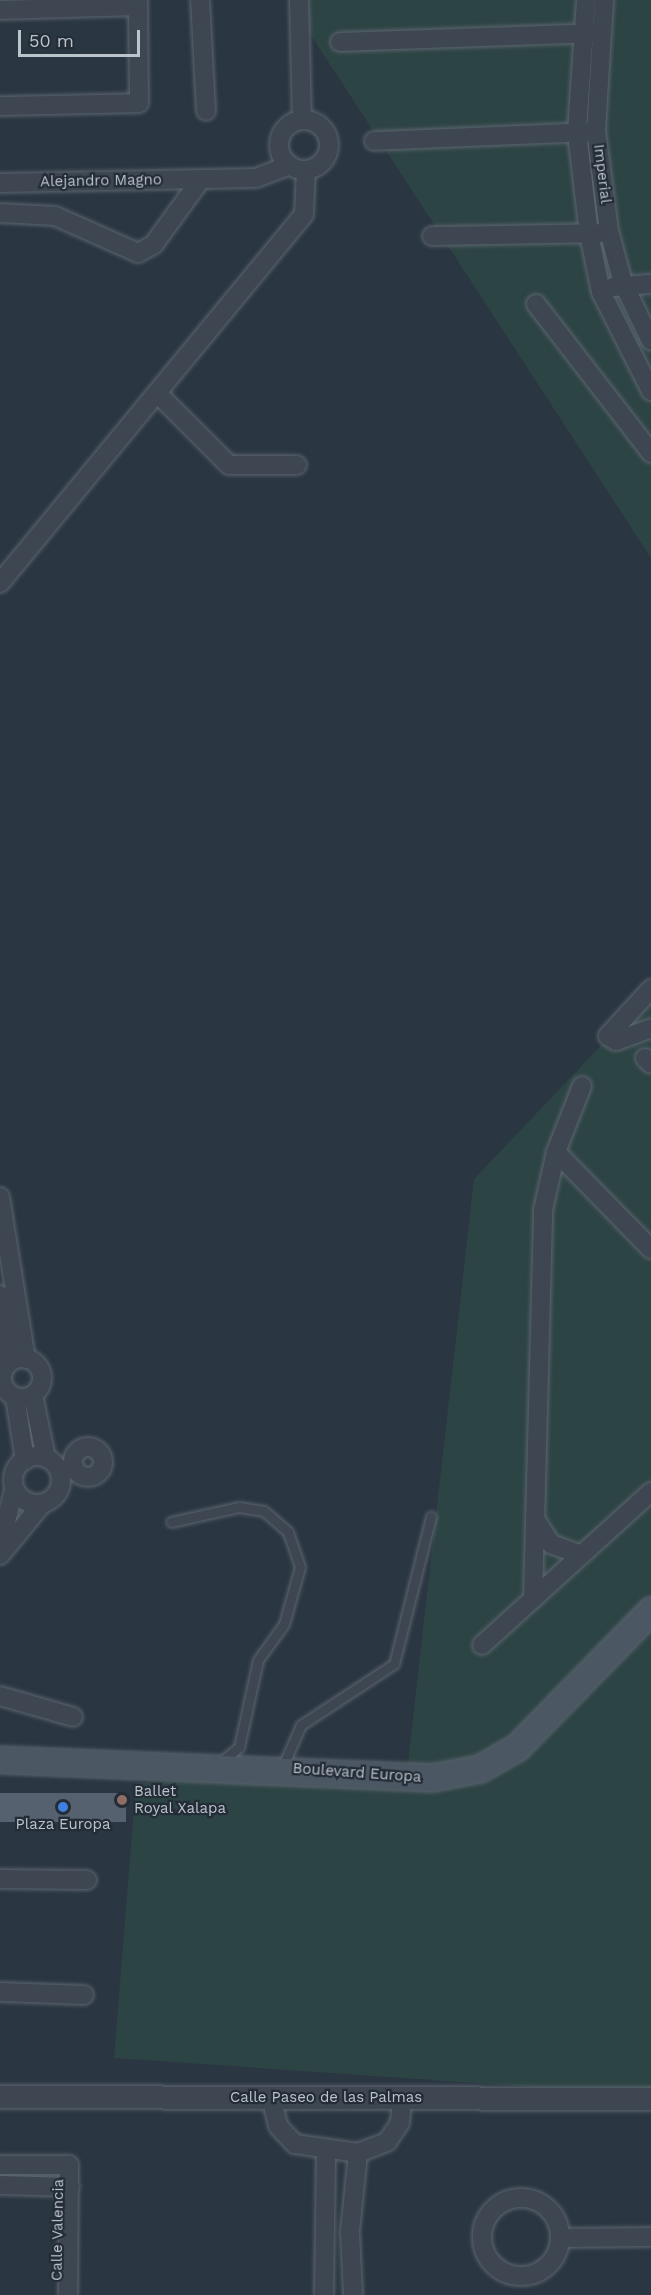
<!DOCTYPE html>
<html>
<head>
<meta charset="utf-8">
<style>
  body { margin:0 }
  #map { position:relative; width:651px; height:2295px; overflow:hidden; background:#2a3642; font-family:"Work Sans",sans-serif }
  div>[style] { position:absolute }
  .green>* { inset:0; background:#2d4444 }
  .building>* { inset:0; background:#55616e; transform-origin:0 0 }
  .roads { filter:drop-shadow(0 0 2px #5c656f) drop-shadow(0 0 2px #5c656f) }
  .service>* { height:9px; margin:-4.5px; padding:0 4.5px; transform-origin:4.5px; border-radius:4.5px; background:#3e4751 }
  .minor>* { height:18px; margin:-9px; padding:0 9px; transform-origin:9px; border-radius:9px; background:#3e4751 }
  .minor>.ring { margin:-9px; padding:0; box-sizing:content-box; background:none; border:18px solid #3e4751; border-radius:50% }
  .tertiary>* { height:22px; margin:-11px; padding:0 11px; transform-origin:11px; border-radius:11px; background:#3e4751 }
  .secondary>* { height:26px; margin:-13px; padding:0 13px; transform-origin:13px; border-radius:13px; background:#4c5764 }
  .dots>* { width:16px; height:16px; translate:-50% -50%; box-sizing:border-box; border:3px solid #232c37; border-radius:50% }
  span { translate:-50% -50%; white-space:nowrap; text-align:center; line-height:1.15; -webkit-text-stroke:4.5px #232c37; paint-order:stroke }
  .street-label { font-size:15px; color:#bbc3cb }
  .poi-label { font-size:15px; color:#bbc3cb }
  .left { translate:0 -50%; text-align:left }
  .scale { position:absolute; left:18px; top:30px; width:122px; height:27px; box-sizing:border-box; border:3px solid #bbc3cb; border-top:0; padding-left:8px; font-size:18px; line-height:21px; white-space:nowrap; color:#bbc3cb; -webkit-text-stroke:4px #232c37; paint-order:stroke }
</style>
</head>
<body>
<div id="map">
  <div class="green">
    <i style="clip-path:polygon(288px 0,651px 0,651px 558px)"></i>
    <i style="clip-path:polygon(651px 993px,651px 2095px,114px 2058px,136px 1783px,407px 1771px,474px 1179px)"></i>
  </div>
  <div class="building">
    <i style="left:0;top:1793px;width:126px;height:29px"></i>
  </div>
  <div class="roads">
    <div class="service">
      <i style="left:171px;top:1522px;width:70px;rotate:-12.4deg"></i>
      <i style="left:239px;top:1507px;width:25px;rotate:9deg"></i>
      <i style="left:264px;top:1511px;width:32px;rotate:41deg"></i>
      <i style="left:288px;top:1532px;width:37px;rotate:71deg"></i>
      <i style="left:300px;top:1567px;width:59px;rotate:105.7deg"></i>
      <i style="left:284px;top:1624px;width:44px;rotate:125.8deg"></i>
      <i style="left:258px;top:1660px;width:89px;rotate:102.3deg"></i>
      <i style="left:239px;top:1747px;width:25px;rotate:140deg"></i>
      <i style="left:282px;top:1768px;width:47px;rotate:-66.2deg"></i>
      <i style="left:301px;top:1725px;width:111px;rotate:-33.3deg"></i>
      <i style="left:394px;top:1664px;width:152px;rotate:-75.9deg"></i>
    </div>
    <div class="minor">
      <i style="left:200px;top:0;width:111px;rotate:86.9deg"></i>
      <i style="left:299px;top:0;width:120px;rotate:88.6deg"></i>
      <i style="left:586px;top:0;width:132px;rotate:93.9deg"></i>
      <i style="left:577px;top:132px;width:103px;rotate:83.3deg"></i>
      <i style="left:589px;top:234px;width:59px;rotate:78.3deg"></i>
      <i style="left:601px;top:292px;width:111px;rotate:63.2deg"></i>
      <i style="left:604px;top:0;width:131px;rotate:93.5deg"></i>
      <i style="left:596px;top:131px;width:101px;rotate:82.6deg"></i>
      <i style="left:609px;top:231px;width:54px;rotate:74.9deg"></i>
      <i style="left:623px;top:283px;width:64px;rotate:64.2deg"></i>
      <i style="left:0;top:10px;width:138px;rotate:-1.7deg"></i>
      <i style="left:340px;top:42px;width:259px;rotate:-2deg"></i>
      <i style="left:0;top:106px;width:139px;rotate:-1.2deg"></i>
      <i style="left:139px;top:103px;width:103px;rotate:-90.6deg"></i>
      <i class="ring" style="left:279px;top:120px;width:32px;height:32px"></i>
      <i style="left:374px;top:141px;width:214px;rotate:-2.4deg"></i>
      <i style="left:0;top:183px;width:256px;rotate:-1.1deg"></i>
      <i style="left:256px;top:178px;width:36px;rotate:-21deg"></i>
      <i style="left:0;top:213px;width:55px;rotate:3.1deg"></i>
      <i style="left:55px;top:216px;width:91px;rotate:24deg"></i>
      <i style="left:138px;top:253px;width:18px;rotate:-29deg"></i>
      <i style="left:154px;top:244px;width:80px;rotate:-54.1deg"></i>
      <i style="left:432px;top:236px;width:169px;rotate:-1deg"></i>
      <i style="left:613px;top:287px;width:38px;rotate:-5deg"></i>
      <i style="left:536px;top:304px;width:188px;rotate:52.3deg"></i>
      <i style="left:157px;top:393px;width:102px;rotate:45deg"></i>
      <i style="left:229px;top:465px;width:68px"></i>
      <i style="left:0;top:583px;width:478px;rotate:-50.5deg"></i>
      <i style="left:304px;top:214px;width:44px;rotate:-87.4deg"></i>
      <i style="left:651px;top:989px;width:64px;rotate:132.5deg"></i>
      <i style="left:608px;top:1036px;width:9px;rotate:32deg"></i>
      <i style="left:616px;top:1041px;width:37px;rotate:-20deg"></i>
      <i style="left:645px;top:1058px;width:8px;rotate:45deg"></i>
      <i style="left:556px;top:1152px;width:136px;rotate:45.6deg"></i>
      <i style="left:0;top:1197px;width:164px;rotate:80.9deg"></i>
      <i style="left:0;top:1295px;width:68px;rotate:81.5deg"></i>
      <i class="ring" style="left:2px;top:1358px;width:22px;height:22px"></i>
      <i style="left:33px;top:1395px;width:64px;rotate:78.3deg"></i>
      <i style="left:15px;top:1397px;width:64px;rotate:81deg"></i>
      <i class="ring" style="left:73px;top:1447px;width:12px;height:12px"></i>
      <i class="ring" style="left:13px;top:1456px;width:30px;height:30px"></i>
      <i style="left:535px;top:1519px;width:30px;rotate:57deg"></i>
      <i style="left:551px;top:1544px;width:32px;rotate:20deg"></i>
      <i style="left:0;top:1545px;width:57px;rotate:-75.7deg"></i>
      <i style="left:0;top:1555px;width:66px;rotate:-50.5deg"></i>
      <i style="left:533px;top:1599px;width:389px;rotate:-88.5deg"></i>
      <i style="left:543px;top:1210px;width:59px;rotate:-77.4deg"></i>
      <i style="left:556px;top:1152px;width:71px;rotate:-68.5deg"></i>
      <i style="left:482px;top:1645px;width:228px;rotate:-42.2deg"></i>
      <i style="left:0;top:1696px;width:76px;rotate:16deg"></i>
      <i style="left:0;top:1879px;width:87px;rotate:0.7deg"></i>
      <i style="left:0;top:1992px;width:84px;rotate:2deg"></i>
      <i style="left:271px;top:2097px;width:30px;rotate:76deg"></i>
      <i style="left:278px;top:2126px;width:25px;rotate:47deg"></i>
      <i style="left:295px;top:2144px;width:64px;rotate:8.1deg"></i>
      <i style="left:358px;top:2153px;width:31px;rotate:-21deg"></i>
      <i style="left:387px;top:2142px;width:23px;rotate:-56deg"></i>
      <i style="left:400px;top:2123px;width:25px;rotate:-85deg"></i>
      <i style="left:0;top:2165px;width:69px"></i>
      <i style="left:69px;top:2165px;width:130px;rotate:90.4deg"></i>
      <i style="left:0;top:2185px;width:70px;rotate:1.6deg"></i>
      <i class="ring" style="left:482px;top:2198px;width:60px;height:60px"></i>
      <i style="left:560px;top:2238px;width:91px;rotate:-0.6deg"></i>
      <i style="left:324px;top:2295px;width:143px;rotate:-89.2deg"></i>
      <i style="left:353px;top:2295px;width:64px;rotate:-92.7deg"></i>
      <i style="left:350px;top:2231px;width:78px;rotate:-84.1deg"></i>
    </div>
    <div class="tertiary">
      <i style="left:0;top:2097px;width:651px;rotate:0.18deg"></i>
    </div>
    <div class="secondary">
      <i style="left:0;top:1760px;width:432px;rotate:2.4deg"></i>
      <i style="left:432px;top:1778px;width:49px;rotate:-10.6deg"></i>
      <i style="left:480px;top:1769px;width:43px;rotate:-29.6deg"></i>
      <i style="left:517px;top:1748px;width:192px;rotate:-45.6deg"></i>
    </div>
  </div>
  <div class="dots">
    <i style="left:122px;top:1800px;background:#8d6e63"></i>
    <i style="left:63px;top:1807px;background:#3f7fe0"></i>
  </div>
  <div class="street-label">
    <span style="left:602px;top:174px;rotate:83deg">Imperial</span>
    <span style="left:101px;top:181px;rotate:-1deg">Alejandro Magno</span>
    <span style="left:357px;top:1773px;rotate:4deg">Boulevard Europa</span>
    <span style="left:326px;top:2098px">Calle Paseo de las Palmas</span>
    <span style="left:58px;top:2230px;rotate:-89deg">Calle Valencia</span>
  </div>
  <div class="poi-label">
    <span class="left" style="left:134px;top:1800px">Ballet<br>Royal Xalapa</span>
    <span style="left:63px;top:1825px">Plaza Europa</span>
  </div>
  <div class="scale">50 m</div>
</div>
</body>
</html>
